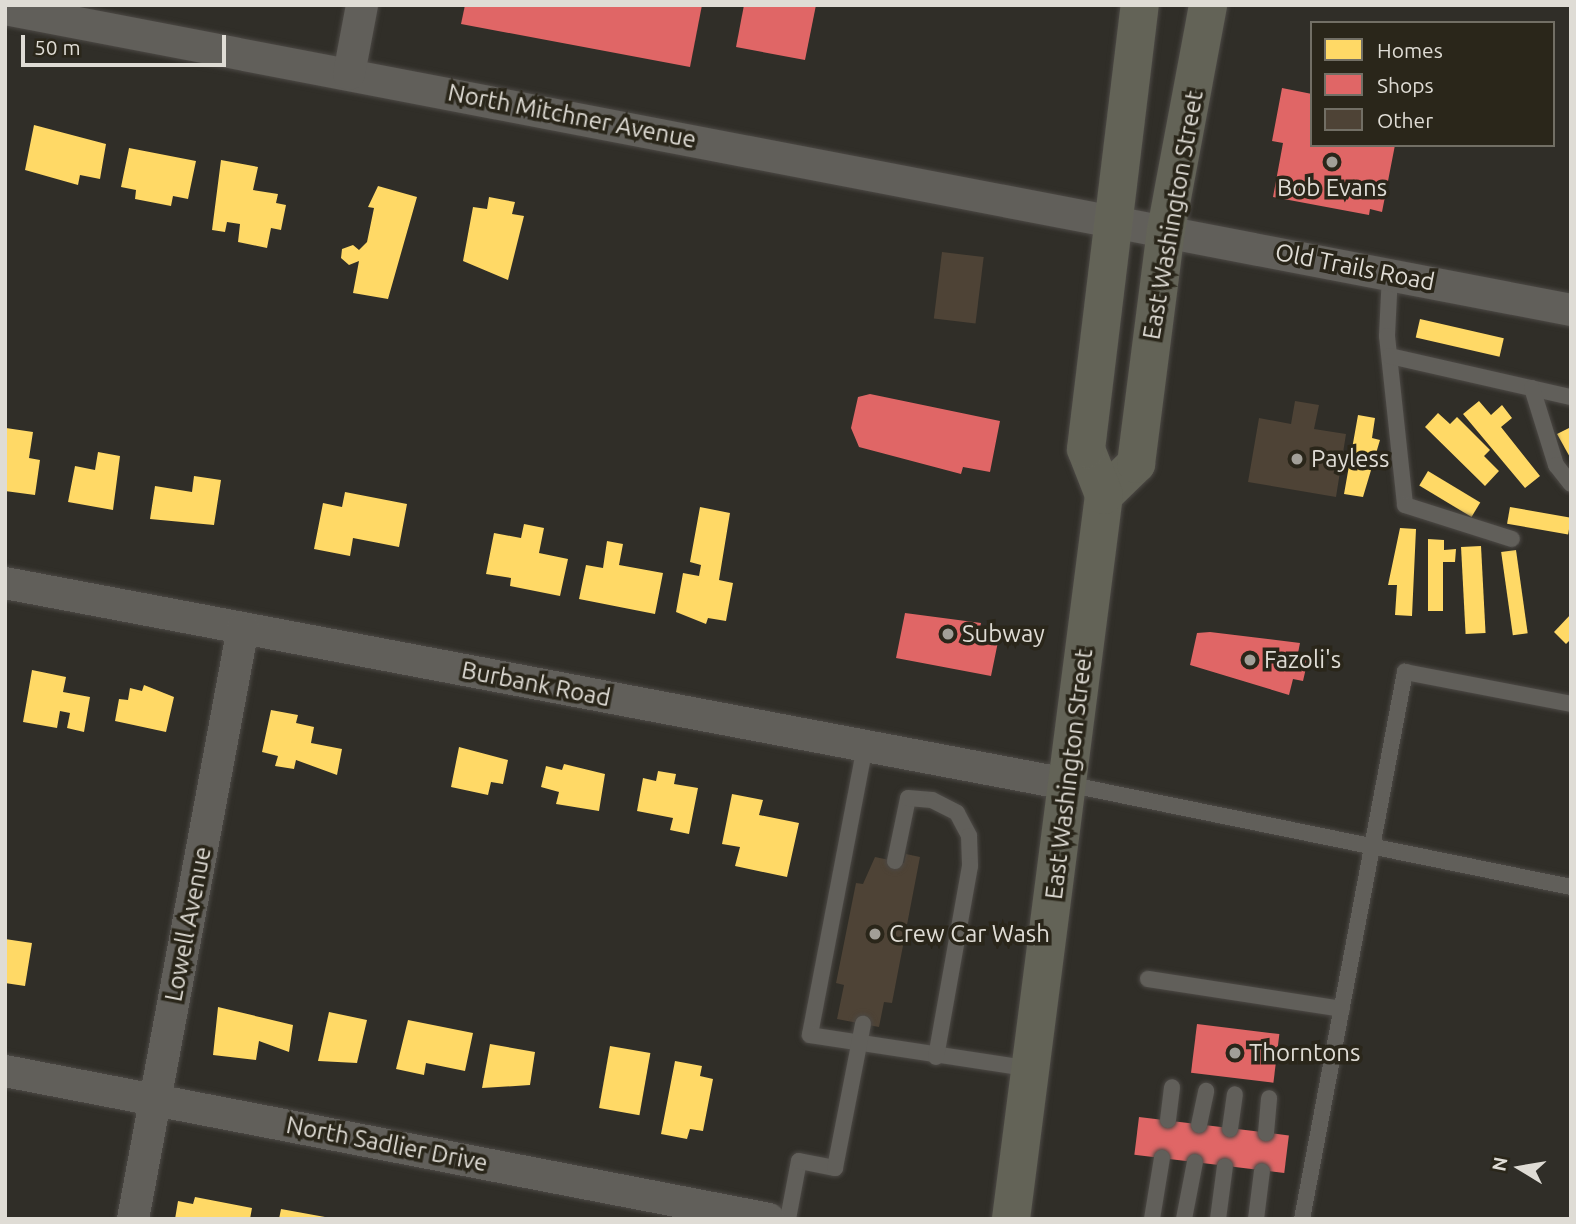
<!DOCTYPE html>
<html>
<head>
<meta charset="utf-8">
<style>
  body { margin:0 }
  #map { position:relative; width:1576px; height:1224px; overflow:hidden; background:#302e28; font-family:Ubuntu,sans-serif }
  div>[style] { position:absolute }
  .homes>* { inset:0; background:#ffd966; transform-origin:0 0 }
  .shops>* { inset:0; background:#e06666; transform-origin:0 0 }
  .building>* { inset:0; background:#4e4336; transform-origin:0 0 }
  .roads { filter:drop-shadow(0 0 2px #4c4945) drop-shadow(0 0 2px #4c4945) }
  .lane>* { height:16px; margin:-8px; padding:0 8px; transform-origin:8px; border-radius:8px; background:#615f5a }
  .street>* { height:32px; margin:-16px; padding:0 16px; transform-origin:16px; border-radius:16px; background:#615f5a }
  .primary>* { height:38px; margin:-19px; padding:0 19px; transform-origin:19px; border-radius:19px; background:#636357 }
  .dots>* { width:19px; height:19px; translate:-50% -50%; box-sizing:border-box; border:4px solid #2a261a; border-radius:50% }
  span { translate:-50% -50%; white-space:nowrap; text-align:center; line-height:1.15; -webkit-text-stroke:7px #2a261a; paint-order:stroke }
  .street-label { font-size:24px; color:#dfdcd5 }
  .poi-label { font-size:24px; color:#dfdcd5 }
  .left { translate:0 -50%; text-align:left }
  .frame { position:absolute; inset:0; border:7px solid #dfdcd5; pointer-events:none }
  .legend { position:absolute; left:1310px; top:21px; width:245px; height:126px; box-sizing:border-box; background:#2a261a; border:2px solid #726f65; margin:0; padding:9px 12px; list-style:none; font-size:21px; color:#dfdcd5 }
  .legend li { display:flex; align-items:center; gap:14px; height:35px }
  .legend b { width:35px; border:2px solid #726f65 }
  .north { position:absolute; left:1485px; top:1133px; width:70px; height:70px; -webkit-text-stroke:5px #2a261a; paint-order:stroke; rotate:281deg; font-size:19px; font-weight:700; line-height:28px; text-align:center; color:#dfdcd5 }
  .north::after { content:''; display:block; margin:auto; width:24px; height:32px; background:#dfdcd5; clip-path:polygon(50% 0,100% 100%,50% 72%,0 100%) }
  .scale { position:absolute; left:21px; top:35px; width:205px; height:32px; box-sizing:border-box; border:4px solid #dfdcd5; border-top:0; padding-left:9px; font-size:21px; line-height:24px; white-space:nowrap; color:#dfdcd5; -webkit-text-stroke:5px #2a261a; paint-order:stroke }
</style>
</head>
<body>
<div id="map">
  <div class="homes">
    <i style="clip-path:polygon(34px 125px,106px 144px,100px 179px,80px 175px,78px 185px,25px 170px)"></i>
    <i style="clip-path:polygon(129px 148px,196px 161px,188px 199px,173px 196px,171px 206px,135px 199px,136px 190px,121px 187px)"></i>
    <i style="clip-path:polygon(221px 160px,258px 167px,253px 190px,278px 194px,276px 203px,286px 205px,281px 230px,271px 228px,267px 248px,238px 242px,240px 224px,227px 222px,225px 232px,212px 230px)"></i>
    <i style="clip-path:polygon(378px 186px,417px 197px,388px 299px,353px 293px,359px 261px,349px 265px,341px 258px,342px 249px,353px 245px,359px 250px,367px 242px,374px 208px,368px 207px)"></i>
    <i style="clip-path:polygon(489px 197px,515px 202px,512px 214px,524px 216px,508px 280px,463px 261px,473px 207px,487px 209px)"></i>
    <i style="left:1420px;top:319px;width:86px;height:19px;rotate:13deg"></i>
    <i style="clip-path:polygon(1479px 401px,1491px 415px,1502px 405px,1512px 418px,1501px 427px,1540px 476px,1525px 488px,1463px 414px)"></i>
    <i style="clip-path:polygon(1438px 413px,1450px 424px,1457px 417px,1490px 450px,1484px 456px,1499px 471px,1485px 486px,1425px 427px)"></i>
    <i style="clip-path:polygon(1358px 415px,1375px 418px,1372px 438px,1380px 440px,1363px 497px,1344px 494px)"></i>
    <i style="clip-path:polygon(1571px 427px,1571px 459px,1557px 434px)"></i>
    <i style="clip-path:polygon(6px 428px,33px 432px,29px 458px,40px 460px,35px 495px,5px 491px)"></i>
    <i style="clip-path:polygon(98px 452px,120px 456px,113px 510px,68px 502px,75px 466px,95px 470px)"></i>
    <i style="left:1428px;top:471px;width:61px;height:17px;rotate:31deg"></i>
    <i style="clip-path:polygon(194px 476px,221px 480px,214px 525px,150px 519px,155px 486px,192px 492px)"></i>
    <i style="clip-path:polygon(345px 492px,407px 504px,399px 547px,353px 538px,350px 556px,314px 549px,323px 503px,342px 507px)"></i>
    <i style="clip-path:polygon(700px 507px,730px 513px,719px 580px,733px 583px,726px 621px,708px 618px,706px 624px,676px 612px,683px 573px,699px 576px,701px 565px,690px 562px)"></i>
    <i style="left:1510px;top:507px;width:62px;height:17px;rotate:10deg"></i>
    <i style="clip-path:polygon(524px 524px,544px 528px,539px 553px,568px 559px,560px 596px,510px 586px,511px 578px,486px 574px,494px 533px,521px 538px)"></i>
    <i style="clip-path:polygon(1400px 528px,1416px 529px,1412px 616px,1395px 615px,1397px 585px,1388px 585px)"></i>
    <i style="clip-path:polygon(1428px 539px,1444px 540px,1444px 550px,1456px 549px,1455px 562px,1443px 562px,1443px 611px,1428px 611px)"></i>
    <i style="clip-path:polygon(607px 541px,623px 544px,619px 565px,663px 573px,655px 614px,579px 599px,586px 565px,603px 568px)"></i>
    <i style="left:1481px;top:546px;width:87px;height:20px;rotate:87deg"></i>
    <i style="left:1516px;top:550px;width:84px;height:15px;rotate:82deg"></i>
    <i style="clip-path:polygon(1571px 614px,1571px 639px,1566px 644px,1554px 632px)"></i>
    <i style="clip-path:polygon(32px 670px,66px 677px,63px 692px,90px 697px,84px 732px,67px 728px,70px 713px,60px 711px,57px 728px,23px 722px)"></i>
    <i style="clip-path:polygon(144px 685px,174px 697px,166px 732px,115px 721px,119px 699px,128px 700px,130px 688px,142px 691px)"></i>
    <i style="clip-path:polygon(271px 710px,298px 715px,296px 723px,314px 727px,311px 743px,342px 749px,337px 775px,296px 760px,294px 769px,275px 766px,278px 756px,262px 752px)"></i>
    <i style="clip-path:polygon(459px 747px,508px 760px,503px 784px,491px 782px,488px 795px,451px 787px)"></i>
    <i style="clip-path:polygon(564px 764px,605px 774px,599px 811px,556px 804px,559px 792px,541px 787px,546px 766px,562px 770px)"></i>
    <i style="clip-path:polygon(658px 771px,676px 774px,674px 784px,698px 788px,689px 834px,670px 830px,673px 818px,637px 811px,643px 778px,656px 781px)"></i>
    <i style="clip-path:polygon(732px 794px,763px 800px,759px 815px,799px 823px,787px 877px,735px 866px,740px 847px,722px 844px)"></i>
    <i style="clip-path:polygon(5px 939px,32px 943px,25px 986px,5px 983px)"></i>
    <i style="clip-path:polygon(218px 1007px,293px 1025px,289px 1052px,259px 1041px,256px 1060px,213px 1055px)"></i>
    <i style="clip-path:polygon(329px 1012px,367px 1020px,357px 1063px,318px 1061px)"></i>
    <i style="clip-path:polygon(408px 1020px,473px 1033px,465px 1071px,426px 1063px,424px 1075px,396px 1069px)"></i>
    <i style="clip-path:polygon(490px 1044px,535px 1052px,530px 1085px,482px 1088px)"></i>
    <i style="left:610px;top:1046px;width:41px;height:63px;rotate:10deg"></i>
    <i style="clip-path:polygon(675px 1061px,702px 1066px,700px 1076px,713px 1079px,703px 1131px,690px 1129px,687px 1139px,661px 1134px)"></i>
    <i style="clip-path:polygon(195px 1197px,252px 1208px,250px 1219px,175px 1219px,178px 1201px,193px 1204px)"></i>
    <i style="clip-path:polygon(281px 1209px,325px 1217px,325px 1219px,279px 1219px)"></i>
  </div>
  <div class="shops">
    <i style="clip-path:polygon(465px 5px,702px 5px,690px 67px,461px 24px)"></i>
    <i style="clip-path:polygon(744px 5px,816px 5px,805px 60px,736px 47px)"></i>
    <i style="clip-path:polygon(1282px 88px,1312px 94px,1312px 145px,1395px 145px,1382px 212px,1370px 209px,1369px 215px,1273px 197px,1283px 143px,1272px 141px)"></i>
    <i style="clip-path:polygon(870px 394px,1000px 421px,990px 472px,963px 467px,961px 474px,859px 447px,851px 428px,858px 397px)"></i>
    <i style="clip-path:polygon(905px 613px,981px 623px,980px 628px,1000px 632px,991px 676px,896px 658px)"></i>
    <i style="clip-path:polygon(1210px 632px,1300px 643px,1298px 653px,1309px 655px,1303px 681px,1293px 679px,1289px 695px,1190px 665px,1197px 633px)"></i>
    <i style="left:1197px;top:1024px;width:83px;height:49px;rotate:7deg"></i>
    <i style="left:1139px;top:1117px;width:151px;height:38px;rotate:7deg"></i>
  </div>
  <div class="building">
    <i style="left:942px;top:252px;width:42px;height:67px;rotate:7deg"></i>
    <i style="clip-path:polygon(1295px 401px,1319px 405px,1314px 429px,1346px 434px,1336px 497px,1248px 482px,1259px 418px,1291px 424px)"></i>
    <i style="clip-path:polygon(906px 854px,920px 857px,892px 1003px,884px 1002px,879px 1027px,837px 1019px,844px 985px,836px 983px,856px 883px,863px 884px,875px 857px,904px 863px)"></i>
  </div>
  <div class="roads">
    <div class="lane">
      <i style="left:1390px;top:274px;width:62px;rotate:92.8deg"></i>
      <i style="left:1387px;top:336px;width:170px;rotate:83.9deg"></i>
      <i style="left:1405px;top:505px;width:112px;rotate:17.6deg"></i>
      <i style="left:1390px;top:356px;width:186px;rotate:12.8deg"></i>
      <i style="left:1532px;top:388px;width:81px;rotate:72.7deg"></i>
      <i style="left:1556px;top:465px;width:24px;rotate:52deg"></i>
      <i style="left:865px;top:746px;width:294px;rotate:100.8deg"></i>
      <i style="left:810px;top:1035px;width:224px;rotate:8.7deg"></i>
      <i style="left:1067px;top:784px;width:514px;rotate:11.55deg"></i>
      <i style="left:895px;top:861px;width:64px;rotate:-78.3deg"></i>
      <i style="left:908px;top:798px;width:24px;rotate:5deg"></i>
      <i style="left:932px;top:800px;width:28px;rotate:27deg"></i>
      <i style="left:957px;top:813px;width:26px;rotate:62deg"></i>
      <i style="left:969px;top:836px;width:30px;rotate:88deg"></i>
      <i style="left:970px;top:866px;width:194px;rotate:100.1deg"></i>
      <i style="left:1148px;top:979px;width:196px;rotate:8.8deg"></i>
      <i style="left:1168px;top:1120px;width:33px;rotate:-83deg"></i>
      <i style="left:1199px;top:1125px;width:35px;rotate:-78deg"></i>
      <i style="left:1230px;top:1129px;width:35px;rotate:-82deg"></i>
      <i style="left:1266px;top:1133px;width:35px;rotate:-85deg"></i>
      <i style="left:788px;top:1219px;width:59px;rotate:-79.3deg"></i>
      <i style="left:799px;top:1161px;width:37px;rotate:11deg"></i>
      <i style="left:835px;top:1168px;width:147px;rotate:-79deg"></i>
      <i style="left:1152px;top:1219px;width:62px;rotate:-80.7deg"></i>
      <i style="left:1184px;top:1219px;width:58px;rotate:-79.1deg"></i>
      <i style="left:1218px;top:1219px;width:53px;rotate:-82.5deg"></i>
      <i style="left:1256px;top:1219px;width:48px;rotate:-82.9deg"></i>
      <i style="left:1302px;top:1219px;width:557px;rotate:-79.34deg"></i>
      <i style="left:1405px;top:672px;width:169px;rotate:10.9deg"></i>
    </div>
    <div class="street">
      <i style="left:5px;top:9px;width:1595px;rotate:10.88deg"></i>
      <i style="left:349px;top:74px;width:70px;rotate:-79.3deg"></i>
      <i style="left:5px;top:583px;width:1081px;rotate:10.72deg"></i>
      <i style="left:5px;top:1071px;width:778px;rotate:10.96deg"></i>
      <i style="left:133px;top:1219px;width:601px;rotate:-79.46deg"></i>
    </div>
    <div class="primary">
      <i style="left:1104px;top:495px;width:45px;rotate:-44.1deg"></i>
      <i style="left:1136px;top:464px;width:236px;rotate:-82.7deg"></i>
      <i style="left:1166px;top:230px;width:229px;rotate:-79.4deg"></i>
      <i style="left:1011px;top:1219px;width:730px;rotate:-82.68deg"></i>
      <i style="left:1104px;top:495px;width:49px;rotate:-111.4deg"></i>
      <i style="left:1086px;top:449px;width:447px;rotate:-83.1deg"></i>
    </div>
  </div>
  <div class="dots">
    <i style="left:1332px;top:162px;background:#a29f98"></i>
    <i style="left:1297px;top:459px;background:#a29f98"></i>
    <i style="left:948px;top:634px;background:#a29f98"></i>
    <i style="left:1250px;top:660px;background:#a29f98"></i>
    <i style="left:875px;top:934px;background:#a29f98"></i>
    <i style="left:1235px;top:1053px;background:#a29f98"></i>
  </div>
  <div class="street-label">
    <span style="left:572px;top:116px;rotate:11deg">North Mitchner Avenue</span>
    <span style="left:1173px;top:215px;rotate:-80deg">East Washington Street</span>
    <span style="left:1355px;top:267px;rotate:11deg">Old Trails Road</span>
    <span style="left:536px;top:684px;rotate:11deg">Burbank Road</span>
    <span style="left:1069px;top:774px;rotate:-83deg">East Washington Street</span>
    <span style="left:188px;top:924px;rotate:-79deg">Lowell Avenue</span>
    <span style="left:387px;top:1144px;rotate:11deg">North Sadlier Drive</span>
  </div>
  <div class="poi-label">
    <span style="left:1332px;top:188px">Bob Evans</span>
    <span class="left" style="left:1311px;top:459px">Payless</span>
    <span class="left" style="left:962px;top:634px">Subway</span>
    <span class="left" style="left:1264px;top:660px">Fazoli's</span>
    <span class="left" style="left:889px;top:934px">Crew Car Wash</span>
    <span class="left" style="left:1249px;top:1053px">Thorntons</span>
  </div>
  <div class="frame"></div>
  <ul class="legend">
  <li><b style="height:19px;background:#ffd966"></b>Homes</li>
  <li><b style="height:19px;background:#e06666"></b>Shops</li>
  <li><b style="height:19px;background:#4e4336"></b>Other</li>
  </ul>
  <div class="north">N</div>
  <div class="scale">50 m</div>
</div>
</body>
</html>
